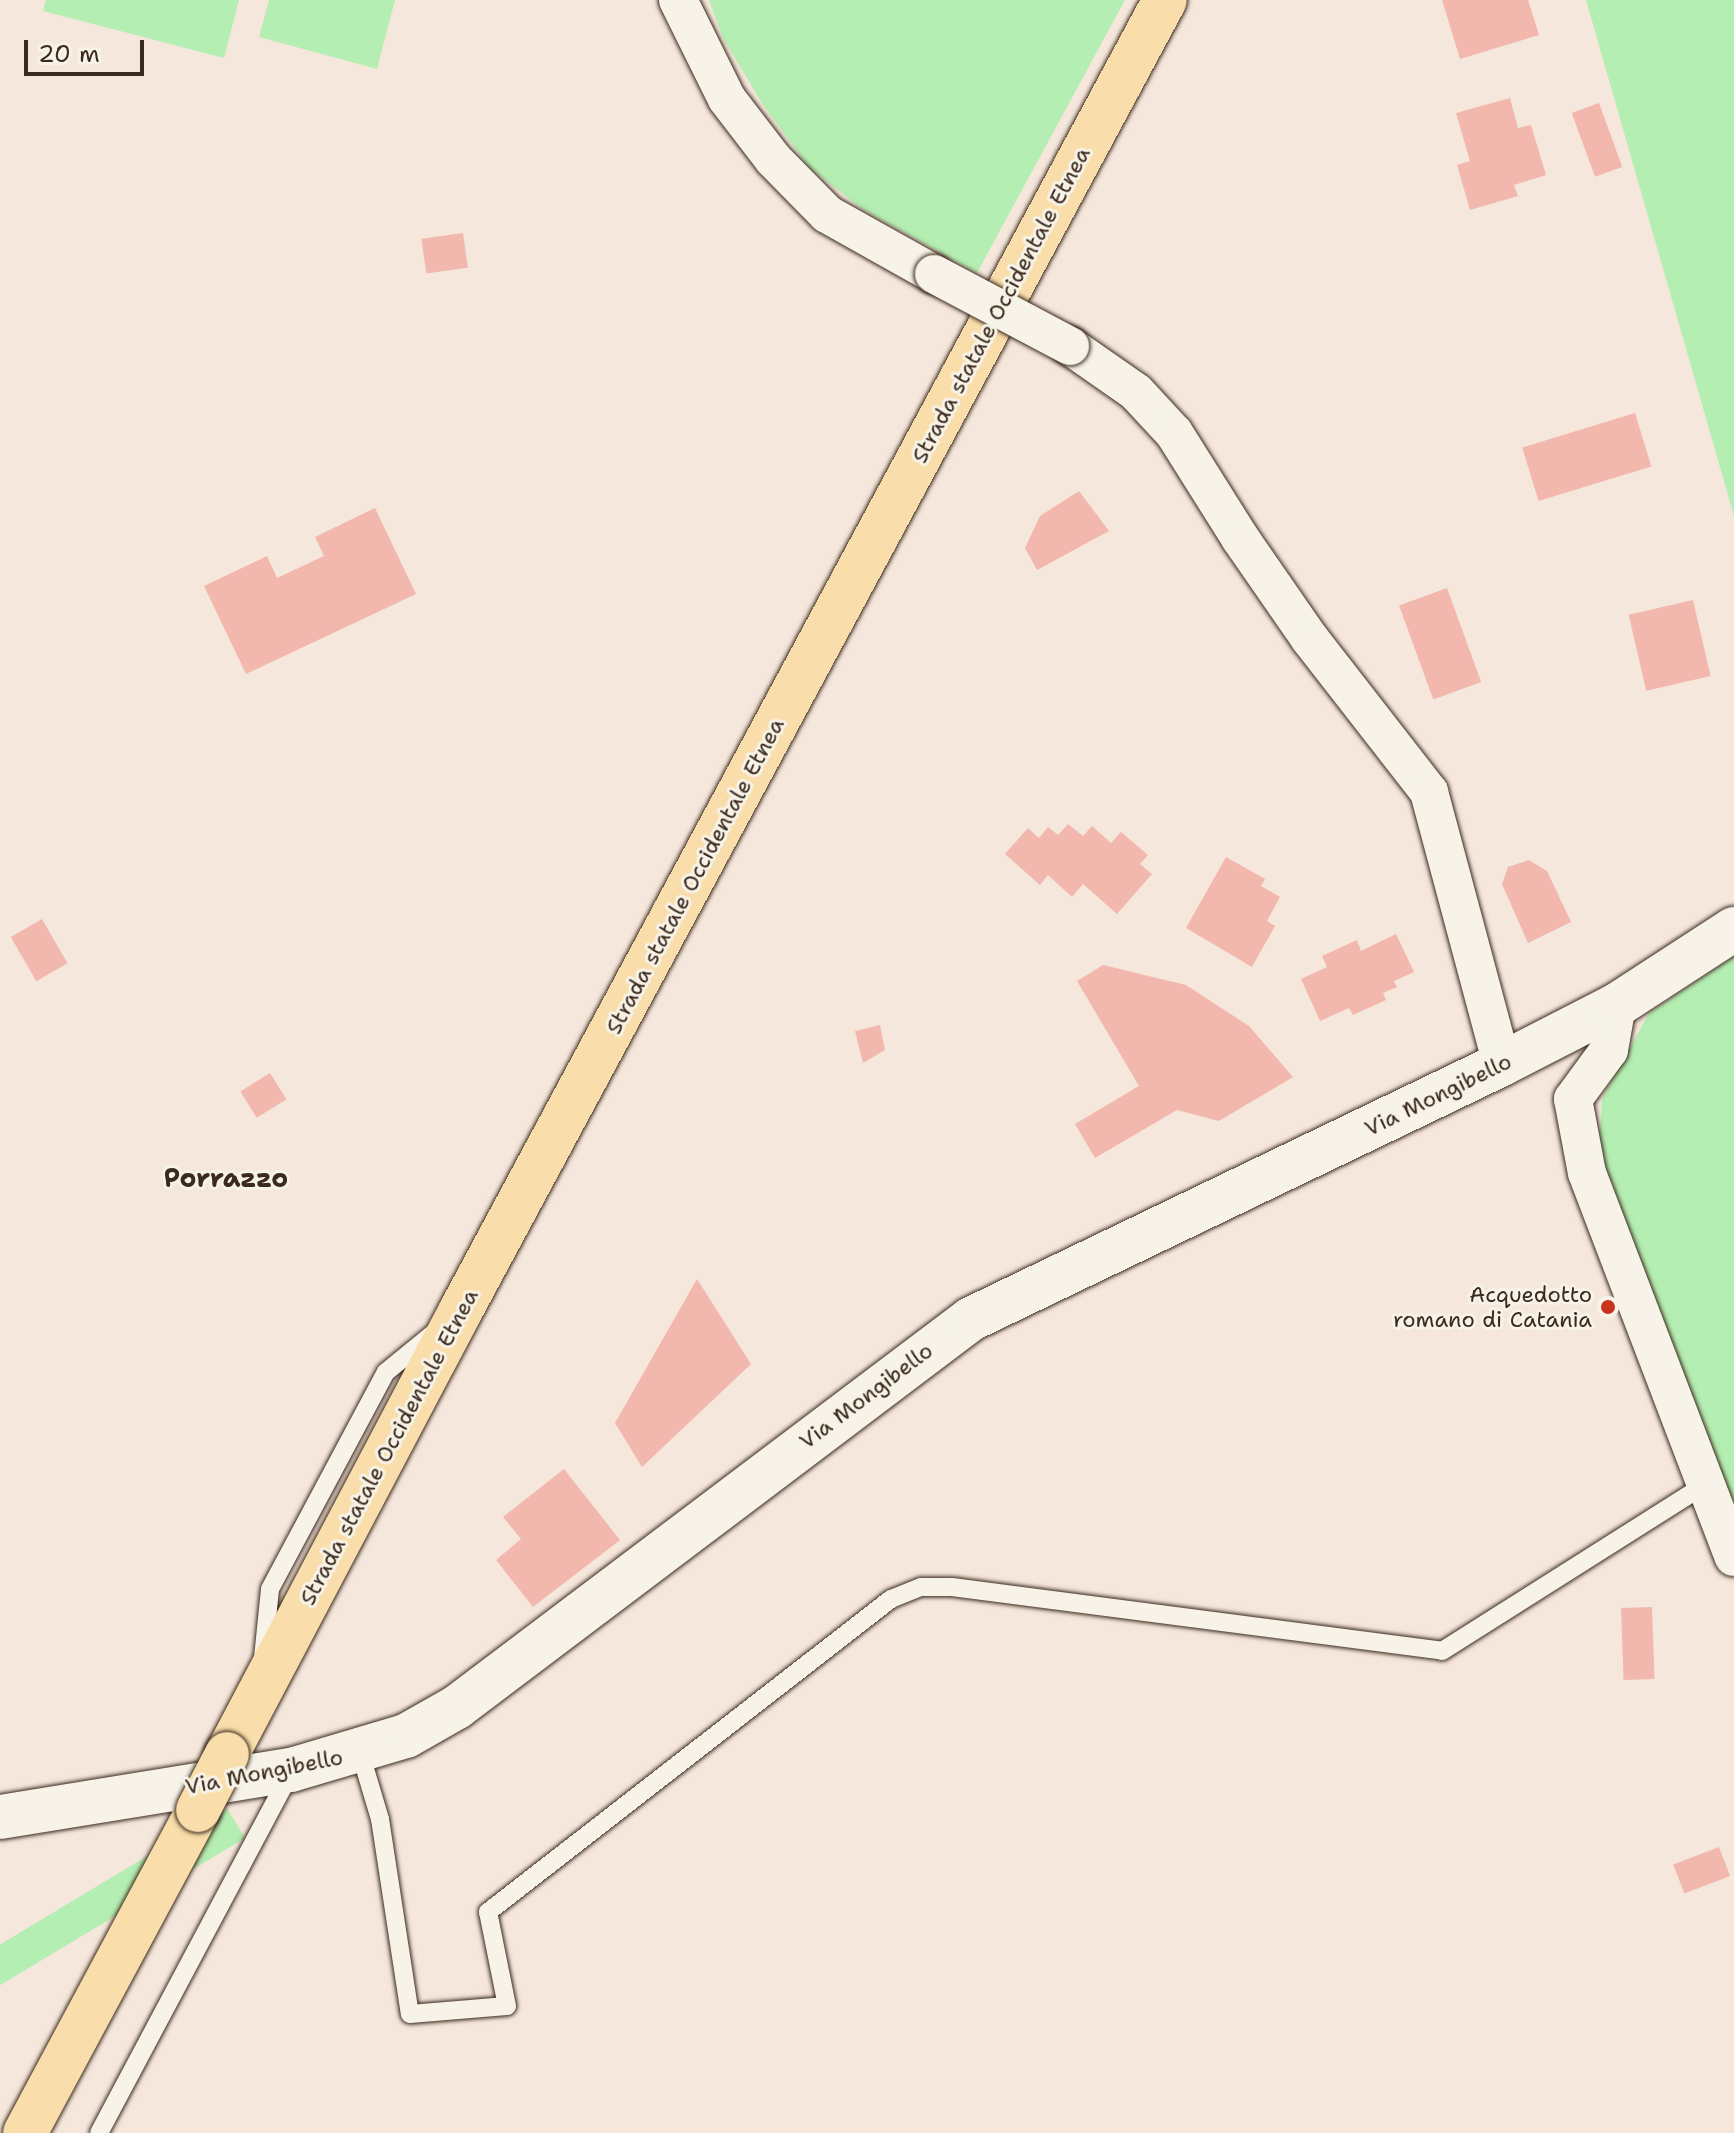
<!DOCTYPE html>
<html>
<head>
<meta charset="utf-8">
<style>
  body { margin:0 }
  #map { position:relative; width:1734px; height:2133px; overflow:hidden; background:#f6e7dc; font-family:"Shantell Sans",sans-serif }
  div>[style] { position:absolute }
  .green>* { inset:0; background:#b5eeb2; transform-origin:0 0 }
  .building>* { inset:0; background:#f2b7ad; transform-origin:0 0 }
  .roads { filter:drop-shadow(0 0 2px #3b2a1e) drop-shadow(0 0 2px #3b2a1e) }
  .service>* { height:18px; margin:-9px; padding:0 9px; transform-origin:9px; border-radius:9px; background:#f7f3e8 }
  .minor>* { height:38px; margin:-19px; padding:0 19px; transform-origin:19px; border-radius:19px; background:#f7f3e8 }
  .tertiary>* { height:44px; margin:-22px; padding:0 22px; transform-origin:22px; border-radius:22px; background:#f7f3e8 }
  .primary>* { height:44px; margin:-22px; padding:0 22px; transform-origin:22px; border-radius:22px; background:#f9deab }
  .bridges { filter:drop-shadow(0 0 2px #3b2a1e) drop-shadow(0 0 2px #3b2a1e) }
  .minor-bridge>* { height:38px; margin:-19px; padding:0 19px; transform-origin:19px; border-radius:19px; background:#f7f3e8 }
  .primary-bridge>* { height:44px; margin:-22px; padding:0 22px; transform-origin:22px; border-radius:22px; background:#f9deab }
  .dots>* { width:22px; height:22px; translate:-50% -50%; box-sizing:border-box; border:4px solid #f7f3e8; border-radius:50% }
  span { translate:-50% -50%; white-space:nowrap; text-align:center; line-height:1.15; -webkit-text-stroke:6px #f7f3e8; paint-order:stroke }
  .street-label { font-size:22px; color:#3b2a1e }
  .poi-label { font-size:22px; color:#3b2a1e }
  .right { translate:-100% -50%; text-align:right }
  .quarter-label { font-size:26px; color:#3b2a1e; font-weight:700 }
  .scale { position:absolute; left:24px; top:40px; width:120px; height:36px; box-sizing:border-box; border:4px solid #3b2a1e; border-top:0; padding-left:10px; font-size:24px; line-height:28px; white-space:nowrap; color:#3b2a1e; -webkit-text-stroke:6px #f7f3e8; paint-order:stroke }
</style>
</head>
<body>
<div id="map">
  <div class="green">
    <i style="clip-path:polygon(46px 0,239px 0,224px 58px,43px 11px)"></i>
    <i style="clip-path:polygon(269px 0,395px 0,377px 69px,259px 37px)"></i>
    <i style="clip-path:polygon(709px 0,1125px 0,977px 273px,862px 209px,809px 167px,763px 105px,723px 38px)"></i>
    <i style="clip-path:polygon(1586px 0,1734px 0,1734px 516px)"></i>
    <i style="clip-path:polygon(1734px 956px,1734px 1546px,1598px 1160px,1602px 1099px,1649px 1013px)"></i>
    <i style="left:227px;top:1808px;width:35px;height:370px;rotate:59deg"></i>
  </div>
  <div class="building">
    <i style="clip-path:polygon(1442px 0,1528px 0,1539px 35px,1460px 59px)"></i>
    <i style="clip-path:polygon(1510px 98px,1518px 128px,1531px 125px,1546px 175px,1514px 185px,1518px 196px,1470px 210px,1457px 165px,1470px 161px,1456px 113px)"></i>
    <i style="left:1599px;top:103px;width:68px;height:29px;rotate:70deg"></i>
    <i style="left:463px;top:233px;width:35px;height:42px;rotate:82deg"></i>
    <i style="left:1635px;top:413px;width:56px;height:118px;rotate:73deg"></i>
    <i style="clip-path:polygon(1079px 491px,1109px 531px,1037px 570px,1025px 548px,1040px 516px)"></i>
    <i style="clip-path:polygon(375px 508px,416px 594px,246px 674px,204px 586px,267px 556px,277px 578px,324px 556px,315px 537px)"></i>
    <i style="left:1447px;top:588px;width:100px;height:51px;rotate:70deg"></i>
    <i style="left:1693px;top:600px;width:78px;height:66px;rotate:77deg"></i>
    <i style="clip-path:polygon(1068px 824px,1083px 836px,1092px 826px,1111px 843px,1121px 832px,1148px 855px,1140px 864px,1152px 874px,1117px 914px,1083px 884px,1072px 897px,1048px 875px,1040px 885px,1005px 854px,1028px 828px,1039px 838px,1048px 827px,1058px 835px)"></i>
    <i style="clip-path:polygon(1226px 857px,1265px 879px,1261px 886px,1280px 897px,1267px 921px,1275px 926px,1252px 967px,1186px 928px)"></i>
    <i style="clip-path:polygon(1529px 860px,1547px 871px,1571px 922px,1528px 943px,1502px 884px,1508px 867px)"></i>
    <i style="left:42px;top:919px;width:51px;height:36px;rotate:60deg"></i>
    <i style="clip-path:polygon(1396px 934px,1414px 972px,1394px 981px,1397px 987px,1383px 993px,1386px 1000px,1353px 1015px,1349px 1008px,1320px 1021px,1301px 979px,1327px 967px,1322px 956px,1357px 940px,1361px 951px)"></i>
    <i style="clip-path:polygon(1103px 965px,1186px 985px,1249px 1026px,1293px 1077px,1219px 1121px,1177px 1110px,1095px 1158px,1075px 1124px,1139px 1086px,1077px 981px)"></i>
    <i style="clip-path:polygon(880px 1025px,885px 1050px,863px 1063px,855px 1031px)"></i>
    <i style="left:270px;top:1073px;width:31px;height:35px;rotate:58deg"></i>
    <i style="clip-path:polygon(697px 1279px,751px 1364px,642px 1467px,615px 1423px)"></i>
    <i style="clip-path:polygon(564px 1469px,620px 1540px,533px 1607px,496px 1560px,521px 1539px,503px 1517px)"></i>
    <i style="left:1652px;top:1607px;width:72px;height:31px;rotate:88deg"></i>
    <i style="left:1719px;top:1847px;width:31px;height:49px;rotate:69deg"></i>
  </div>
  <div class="roads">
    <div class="service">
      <i style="left:263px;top:1658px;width:69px;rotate:-84.2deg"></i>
      <i style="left:270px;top:1589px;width:246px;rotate:-61.9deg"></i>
      <i style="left:386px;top:1372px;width:63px;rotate:-39.2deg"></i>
      <i style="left:360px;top:1752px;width:70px;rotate:73.4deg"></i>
      <i style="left:380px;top:1819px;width:197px;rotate:81.3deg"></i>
      <i style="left:410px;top:2014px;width:97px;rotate:-4.7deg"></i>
      <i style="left:507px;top:2006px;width:96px;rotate:-101.4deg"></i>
      <i style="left:488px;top:1912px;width:510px;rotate:-37.84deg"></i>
      <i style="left:891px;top:1599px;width:32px;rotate:-22deg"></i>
      <i style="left:921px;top:1587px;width:31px"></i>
      <i style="left:952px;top:1587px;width:494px;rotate:7.4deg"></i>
      <i style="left:1442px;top:1651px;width:312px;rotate:-32.3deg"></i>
      <i style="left:99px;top:2133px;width:405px;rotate:-62deg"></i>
    </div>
    <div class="minor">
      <i style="left:678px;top:0;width:110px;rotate:63.7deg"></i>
      <i style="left:727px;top:99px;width:76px;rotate:52.5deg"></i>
      <i style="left:773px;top:159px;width:77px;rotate:45.5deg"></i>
      <i style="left:827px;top:214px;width:123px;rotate:29.3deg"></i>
      <i style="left:1070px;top:346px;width:80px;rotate:34.9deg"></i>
      <i style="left:1136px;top:392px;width:56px;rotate:47.2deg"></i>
      <i style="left:1174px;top:433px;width:124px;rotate:57.8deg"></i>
      <i style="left:1240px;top:538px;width:123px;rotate:55.3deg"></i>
      <i style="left:1310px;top:639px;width:194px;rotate:52.1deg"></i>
      <i style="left:1429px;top:792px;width:282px;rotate:75deg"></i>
      <i style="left:1617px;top:1005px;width:46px;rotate:100.1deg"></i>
      <i style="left:1609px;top:1050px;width:61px;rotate:126.3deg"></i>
      <i style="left:1573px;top:1099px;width:75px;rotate:79.3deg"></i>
      <i style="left:1587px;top:1173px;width:411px;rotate:69.1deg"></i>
    </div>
    <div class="tertiary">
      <i style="left:0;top:1817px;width:295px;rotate:-9.2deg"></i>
      <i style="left:291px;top:1770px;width:120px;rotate:-16.5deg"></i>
      <i style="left:406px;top:1736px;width:59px;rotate:-29.6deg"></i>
      <i style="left:457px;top:1707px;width:644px;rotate:-37.05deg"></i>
      <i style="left:971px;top:1319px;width:589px;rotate:-25.65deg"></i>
      <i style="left:1502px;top:1064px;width:129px;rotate:-27.2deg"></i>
      <i style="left:1617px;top:1005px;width:140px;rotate:-33deg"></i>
    </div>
    <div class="primary">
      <i style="left:227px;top:1754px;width:502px;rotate:-62.21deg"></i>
      <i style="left:461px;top:1310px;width:1487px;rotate:-61.75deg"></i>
      <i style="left:25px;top:2133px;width:366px;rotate:-61.8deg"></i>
    </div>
  </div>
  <div class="bridges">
    <div class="minor-bridge">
      <i style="left:934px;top:274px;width:154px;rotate:27.9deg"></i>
    </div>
    <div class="primary-bridge">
      <i style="left:198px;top:1810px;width:63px;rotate:-62.6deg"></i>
    </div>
  </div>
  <div class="dots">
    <i style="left:1608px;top:1307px;background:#c8321e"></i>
  </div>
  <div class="street-label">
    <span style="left:1001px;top:305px;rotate:-62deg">Strada statale Occidentale Etnea</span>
    <span style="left:695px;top:876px;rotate:-62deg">Strada statale Occidentale Etnea</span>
    <span style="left:1438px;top:1095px;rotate:-26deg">Via Mongibello</span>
    <span style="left:866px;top:1396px;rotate:-37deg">Via Mongibello</span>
    <span style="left:389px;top:1447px;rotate:-62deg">Strada statale Occidentale Etnea</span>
    <span style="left:264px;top:1772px;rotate:-11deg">Via Mongibello</span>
  </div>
  <div class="poi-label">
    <span class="right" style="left:1592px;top:1307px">Acquedotto<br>romano di Catania</span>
  </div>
  <div class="quarter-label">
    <span style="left:226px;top:1178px">Porrazzo</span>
  </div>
  <div class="scale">20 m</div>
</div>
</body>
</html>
